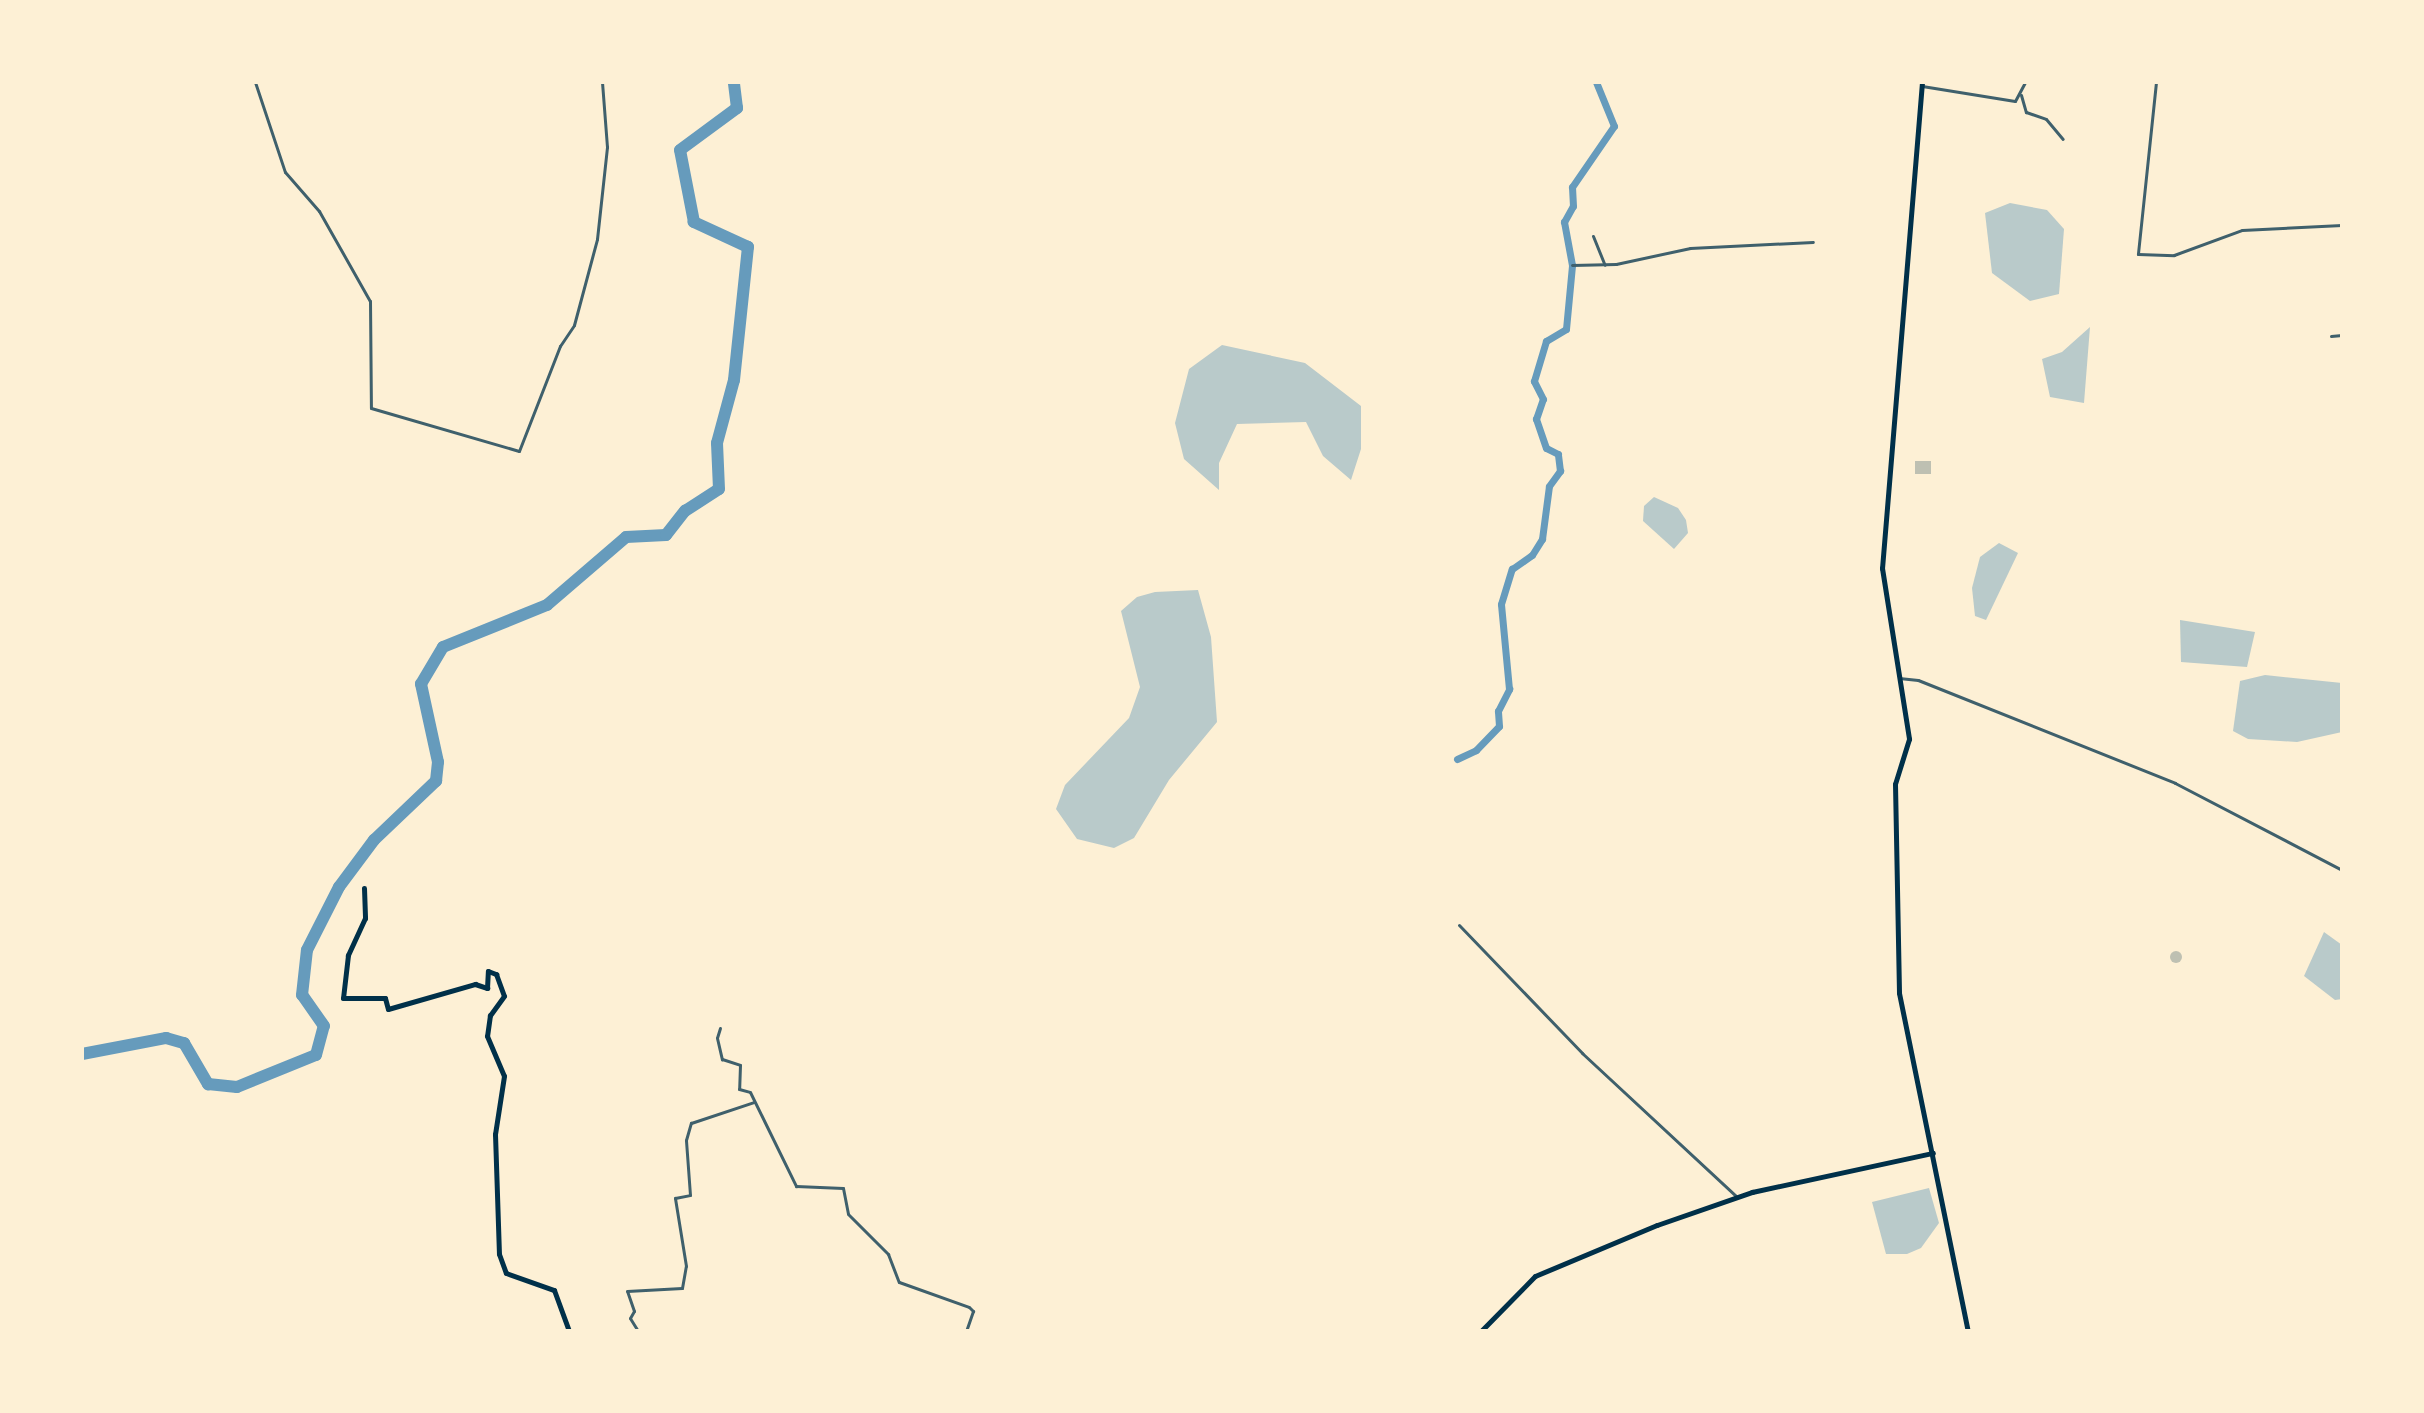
<!DOCTYPE html>
<html>
<head>
<meta charset="utf-8">
<style>
  body { margin:0 }
  #map { position:relative; width:2424px; height:1413px; overflow:hidden; background:#fdf0d5; font-family:Roboto,sans-serif }
  div>[style] { position:absolute }
  .green>* { inset:0; background:#b9caca }
  .canal>* { height:7px; margin:-3.5px; padding:0 3.5px; transform-origin:3.5px; border-radius:3.5px; background:#669bbc }
  .river>* { height:12px; margin:-6px; padding:0 6px; transform-origin:6px; border-radius:6px; background:#669bbc }
  .building>* { inset:0; background:#bec0b2; transform-origin:0 0 }
  .round { border-radius:50% }
  .minor>* { height:3px; margin:-1.5px; padding:0 1.5px; transform-origin:1.5px; border-radius:1.5px; background:#3f606c }
  .secondary>* { height:5px; margin:-2.5px; padding:0 2.5px; transform-origin:2.5px; border-radius:2.5px; background:#003049 }
  .primary>* { height:5px; margin:-2.5px; padding:0 2.5px; transform-origin:2.5px; border-radius:2.5px; background:#003049 }
  span { translate:-50% -50%; white-space:nowrap; text-align:center; line-height:1.15; -webkit-text-stroke:7px #fdf0d5; paint-order:stroke }
  .frame { position:absolute; inset:0; border:84px solid #fdf0d5; pointer-events:none }
</style>
</head>
<body>
<div id="map">
  <div class="green">
    <i style="clip-path:polygon(2010px 203px,2047px 210px,2064px 229px,2059px 294px,2030px 301px,1992px 273px,1985px 213px)"></i>
    <i style="clip-path:polygon(2090px 327px,2084px 403px,2050px 397px,2042px 359px,2062px 352px)"></i>
    <i style="clip-path:polygon(1222px 345px,1305px 363px,1361px 406px,1361px 449px,1351px 480px,1323px 456px,1306px 422px,1237px 424px,1219px 463px,1219px 490px,1184px 459px,1175px 423px,1189px 369px)"></i>
    <i style="clip-path:polygon(1654px 497px,1678px 508px,1686px 520px,1688px 533px,1674px 549px,1643px 521px,1644px 506px)"></i>
    <i style="clip-path:polygon(1999px 543px,2018px 553px,1986px 620px,1975px 616px,1972px 588px,1980px 557px)"></i>
    <i style="clip-path:polygon(1198px 590px,1211px 637px,1217px 722px,1169px 780px,1134px 838px,1114px 848px,1077px 839px,1056px 809px,1065px 785px,1129px 718px,1140px 687px,1121px 611px,1137px 597px,1155px 592px)"></i>
    <i style="clip-path:polygon(2180px 620px,2255px 632px,2247px 667px,2181px 662px)"></i>
    <i style="clip-path:polygon(2265px 675px,2342px 683px,2342px 732px,2297px 742px,2248px 739px,2233px 731px,2240px 681px)"></i>
    <i style="clip-path:polygon(2324px 932px,2342px 945px,2342px 999px,2335px 1000px,2304px 976px)"></i>
    <i style="clip-path:polygon(1929px 1188px,1939px 1223px,1921px 1248px,1907px 1254px,1886px 1254px,1872px 1202px)"></i>
  </div>
  <div class="canal">
    <i style="left:1457px;top:759px;width:21px;rotate:-25deg"></i>
    <i style="left:1476px;top:750px;width:33px;rotate:-46deg"></i>
    <i style="left:1499px;top:726px;width:15px;rotate:-94deg"></i>
    <i style="left:1498px;top:711px;width:25px;rotate:-63deg"></i>
    <i style="left:1509px;top:689px;width:85px;rotate:-95.4deg"></i>
    <i style="left:1501px;top:604px;width:37px;rotate:-73deg"></i>
    <i style="left:1512px;top:569px;width:24px;rotate:-35deg"></i>
    <i style="left:1532px;top:555px;width:19px;rotate:-58deg"></i>
    <i style="left:1542px;top:539px;width:53px;rotate:-82.5deg"></i>
    <i style="left:1549px;top:486px;width:19px;rotate:-54deg"></i>
    <i style="left:1560px;top:471px;width:17px;rotate:-97deg"></i>
    <i style="left:1558px;top:454px;width:13px;rotate:-153deg"></i>
    <i style="left:1546px;top:448px;width:31px;rotate:-109deg"></i>
    <i style="left:1536px;top:419px;width:21px;rotate:-71deg"></i>
    <i style="left:1543px;top:399px;width:20px;rotate:-117deg"></i>
    <i style="left:1534px;top:381px;width:42px;rotate:-73.3deg"></i>
    <i style="left:1546px;top:341px;width:23px;rotate:-31deg"></i>
    <i style="left:1566px;top:329px;width:64px;rotate:-84.6deg"></i>
    <i style="left:1572px;top:265px;width:44px;rotate:-100.5deg"></i>
    <i style="left:1564px;top:222px;width:18px;rotate:-61deg"></i>
    <i style="left:1573px;top:206px;width:19px;rotate:-93deg"></i>
    <i style="left:1572px;top:187px;width:74px;rotate:-55.5deg"></i>
    <i style="left:1614px;top:126px;width:48px;rotate:-112.2deg"></i>
  </div>
  <div class="river">
    <i style="left:82px;top:1054px;width:86px;rotate:-10.8deg"></i>
    <i style="left:166px;top:1038px;width:19px;rotate:16deg"></i>
    <i style="left:184px;top:1043px;width:48px;rotate:59.7deg"></i>
    <i style="left:208px;top:1084px;width:29px;rotate:6deg"></i>
    <i style="left:237px;top:1087px;width:85px;rotate:-22.1deg"></i>
    <i style="left:316px;top:1055px;width:30px;rotate:-75deg"></i>
    <i style="left:324px;top:1026px;width:38px;rotate:-125deg"></i>
    <i style="left:302px;top:995px;width:45px;rotate:-83.7deg"></i>
    <i style="left:307px;top:950px;width:71px;rotate:-63.1deg"></i>
    <i style="left:339px;top:887px;width:59px;rotate:-53.3deg"></i>
    <i style="left:374px;top:840px;width:86px;rotate:-43.6deg"></i>
    <i style="left:436px;top:781px;width:19px;rotate:-84deg"></i>
    <i style="left:438px;top:762px;width:80px;rotate:-102.3deg"></i>
    <i style="left:421px;top:684px;width:43px;rotate:-59.3deg"></i>
    <i style="left:443px;top:647px;width:112px;rotate:-22deg"></i>
    <i style="left:547px;top:605px;width:104px;rotate:-40.7deg"></i>
    <i style="left:626px;top:537px;width:40px;rotate:-2.9deg"></i>
    <i style="left:666px;top:535px;width:31px;rotate:-52deg"></i>
    <i style="left:685px;top:511px;width:40px;rotate:-32.9deg"></i>
    <i style="left:719px;top:489px;width:46px;rotate:-92.5deg"></i>
    <i style="left:717px;top:443px;width:65px;rotate:-74.9deg"></i>
    <i style="left:734px;top:380px;width:134px;rotate:-84deg"></i>
    <i style="left:748px;top:247px;width:60px;rotate:-155.2deg"></i>
    <i style="left:694px;top:222px;width:73px;rotate:-101deg"></i>
    <i style="left:680px;top:150px;width:71px;rotate:-36.4deg"></i>
    <i style="left:737px;top:108px;width:26px;rotate:-97deg"></i>
  </div>
  <div class="building">
    <i style="left:1915px;top:461px;width:16px;height:13px"></i>
    <i class="round" style="left:2170px;top:951px;width:12px;height:12px"></i>
  </div>
  <div class="minor">
    <i style="left:255px;top:82px;width:95px;rotate:71.6deg"></i>
    <i style="left:285px;top:172px;width:52px;rotate:48.9deg"></i>
    <i style="left:319px;top:211px;width:103px;rotate:60.5deg"></i>
    <i style="left:370px;top:301px;width:107px;rotate:89.5deg"></i>
    <i style="left:371px;top:408px;width:154px;rotate:16.2deg"></i>
    <i style="left:519px;top:451px;width:113px;rotate:-68.7deg"></i>
    <i style="left:560px;top:346px;width:25px;rotate:-56deg"></i>
    <i style="left:574px;top:325px;width:89px;rotate:-75deg"></i>
    <i style="left:597px;top:239px;width:93px;rotate:-83.8deg"></i>
    <i style="left:607px;top:147px;width:65px;rotate:-94.4deg"></i>
    <i style="left:2156px;top:82px;width:173px;rotate:96deg"></i>
    <i style="left:2138px;top:254px;width:36px;rotate:2deg"></i>
    <i style="left:2174px;top:255px;width:72px;rotate:-20.2deg"></i>
    <i style="left:2242px;top:230px;width:100px;rotate:-2.9deg"></i>
    <i style="left:1922px;top:86px;width:94px;rotate:9.2deg"></i>
    <i style="left:2015px;top:101px;width:21px;rotate:-62deg"></i>
    <i style="left:2021px;top:95px;width:18px;rotate:74deg"></i>
    <i style="left:2026px;top:112px;width:21px;rotate:19deg"></i>
    <i style="left:2046px;top:119px;width:26px;rotate:50deg"></i>
    <i style="left:1593px;top:236px;width:31px;rotate:68deg"></i>
    <i style="left:1572px;top:265px;width:44px;rotate:-1.3deg"></i>
    <i style="left:1616px;top:264px;width:76px;rotate:-12.2deg"></i>
    <i style="left:1690px;top:248px;width:123px;rotate:-2.8deg"></i>
    <i style="left:2331px;top:336px;width:11px;rotate:-5deg"></i>
    <i style="left:1899px;top:678px;width:19px;rotate:6deg"></i>
    <i style="left:1918px;top:680px;width:277px;rotate:21.8deg"></i>
    <i style="left:2175px;top:783px;width:188px;rotate:27.5deg"></i>
    <i style="left:1459px;top:925px;width:178px;rotate:46.1deg"></i>
    <i style="left:1582px;top:1053px;width:210px;rotate:42.9deg"></i>
    <i style="left:720px;top:1028px;width:10px;rotate:107deg"></i>
    <i style="left:717px;top:1038px;width:22px;rotate:77deg"></i>
    <i style="left:722px;top:1059px;width:19px;rotate:18deg"></i>
    <i style="left:740px;top:1065px;width:24px;rotate:92deg"></i>
    <i style="left:739px;top:1089px;width:11px;rotate:15deg"></i>
    <i style="left:750px;top:1092px;width:105px;rotate:63.9deg"></i>
    <i style="left:796px;top:1186px;width:47px;rotate:2.4deg"></i>
    <i style="left:843px;top:1188px;width:26px;rotate:79deg"></i>
    <i style="left:848px;top:1214px;width:57px;rotate:45deg"></i>
    <i style="left:888px;top:1254px;width:30px;rotate:69deg"></i>
    <i style="left:899px;top:1282px;width:74px;rotate:19.7deg"></i>
    <i style="left:969px;top:1307px;width:6px;rotate:45deg"></i>
    <i style="left:973px;top:1311px;width:21px;rotate:109deg"></i>
    <i style="left:638px;top:1331px;width:15px;rotate:-122deg"></i>
    <i style="left:630px;top:1318px;width:8px;rotate:-60deg"></i>
    <i style="left:634px;top:1311px;width:21px;rotate:-109deg"></i>
    <i style="left:627px;top:1291px;width:55px;rotate:-3.1deg"></i>
    <i style="left:682px;top:1288px;width:22px;rotate:-80deg"></i>
    <i style="left:686px;top:1266px;width:69px;rotate:-99.2deg"></i>
    <i style="left:675px;top:1198px;width:15px;rotate:-11deg"></i>
    <i style="left:690px;top:1195px;width:55px;rotate:-94.2deg"></i>
    <i style="left:686px;top:1140px;width:18px;rotate:-74deg"></i>
    <i style="left:691px;top:1123px;width:66px;rotate:-18.4deg"></i>
  </div>
  <div class="secondary">
    <i style="left:364px;top:888px;width:30px;rotate:88deg"></i>
    <i style="left:365px;top:918px;width:41px;rotate:114.7deg"></i>
    <i style="left:348px;top:955px;width:43px;rotate:96.6deg"></i>
    <i style="left:343px;top:998px;width:42px"></i>
    <i style="left:385px;top:998px;width:11px;rotate:75deg"></i>
    <i style="left:388px;top:1009px;width:91px;rotate:-16deg"></i>
    <i style="left:475px;top:984px;width:13px;rotate:18deg"></i>
    <i style="left:487px;top:988px;width:17px;rotate:-87deg"></i>
    <i style="left:488px;top:971px;width:9px;rotate:21deg"></i>
    <i style="left:496px;top:974px;width:23px;rotate:70deg"></i>
    <i style="left:504px;top:996px;width:24px;rotate:126deg"></i>
    <i style="left:490px;top:1015px;width:21px;rotate:98deg"></i>
    <i style="left:487px;top:1036px;width:43px;rotate:67deg"></i>
    <i style="left:504px;top:1076px;width:59px;rotate:98.8deg"></i>
    <i style="left:495px;top:1134px;width:120px;rotate:88.1deg"></i>
    <i style="left:499px;top:1254px;width:20px;rotate:70deg"></i>
    <i style="left:506px;top:1273px;width:51px;rotate:19.5deg"></i>
    <i style="left:554px;top:1290px;width:44px;rotate:69.9deg"></i>
    <i style="left:1481px;top:1331px;width:77px;rotate:-45.5deg"></i>
    <i style="left:1535px;top:1276px;width:132px;rotate:-22.7deg"></i>
    <i style="left:1657px;top:1225px;width:101px;rotate:-19.2deg"></i>
    <i style="left:1752px;top:1192px;width:185px;rotate:-12.2deg"></i>
  </div>
  <div class="primary">
    <i style="left:1922px;top:82px;width:488px;rotate:94.7deg"></i>
    <i style="left:1882px;top:568px;width:173px;rotate:81deg"></i>
    <i style="left:1909px;top:739px;width:47px;rotate:107.3deg"></i>
    <i style="left:1895px;top:784px;width:209px;rotate:88.9deg"></i>
    <i style="left:1899px;top:993px;width:345px;rotate:78.5deg"></i>
  </div>
  <div class="frame"></div>
</div>
</body>
</html>
